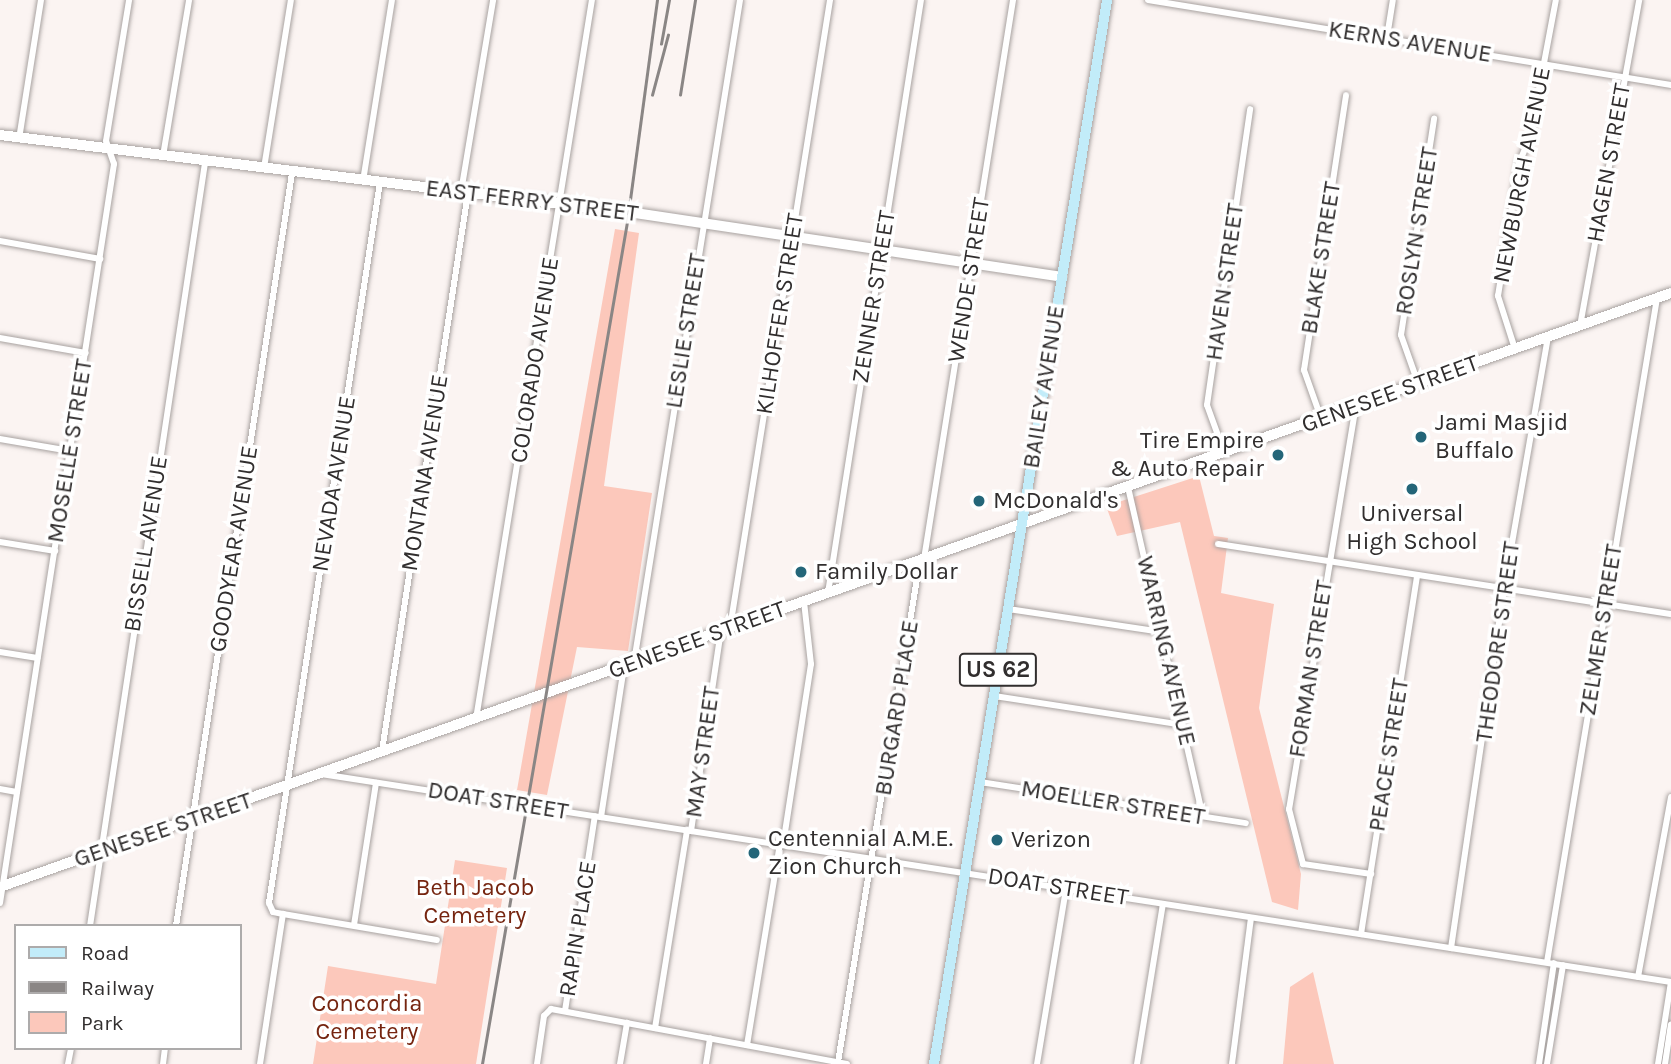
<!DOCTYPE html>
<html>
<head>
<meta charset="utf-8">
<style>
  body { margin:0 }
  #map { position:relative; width:1671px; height:1064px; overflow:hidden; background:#fbf4f2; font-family:Karla,sans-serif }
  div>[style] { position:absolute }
  .green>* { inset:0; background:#fcc8bb }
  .roads { filter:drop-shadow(0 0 2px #a8a2a0) drop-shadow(0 0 2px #a8a2a0) }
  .street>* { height:6px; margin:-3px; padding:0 3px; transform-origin:3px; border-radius:3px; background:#fff }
  .secondary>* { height:10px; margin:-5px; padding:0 5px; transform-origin:5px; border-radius:5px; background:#fff }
  .primary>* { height:10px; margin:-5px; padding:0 5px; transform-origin:5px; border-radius:5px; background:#c2ecf9 }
  .rail>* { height:2.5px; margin:-1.25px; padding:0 1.25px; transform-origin:1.25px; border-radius:1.25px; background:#8a8685 }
  .dots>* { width:19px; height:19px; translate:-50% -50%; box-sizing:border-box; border:4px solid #fff; border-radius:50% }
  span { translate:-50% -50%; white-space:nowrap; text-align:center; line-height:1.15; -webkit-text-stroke:7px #fff; paint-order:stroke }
  .shield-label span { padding:2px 5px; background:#fff; border:2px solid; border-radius:5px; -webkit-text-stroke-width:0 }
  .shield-label { font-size:23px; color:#312e2e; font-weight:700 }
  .street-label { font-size:24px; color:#312e2e }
  .poi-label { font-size:24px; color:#312e2e }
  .left { translate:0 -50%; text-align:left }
  .right { translate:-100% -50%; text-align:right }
  .park-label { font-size:24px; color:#762510 }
  .legend { position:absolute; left:14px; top:924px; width:228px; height:126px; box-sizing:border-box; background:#fff; border:2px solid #adabab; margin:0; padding:9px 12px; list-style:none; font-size:21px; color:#312e2e }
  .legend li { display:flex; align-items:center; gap:14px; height:35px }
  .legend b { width:35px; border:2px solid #adabab }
</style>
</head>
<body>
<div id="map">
  <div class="green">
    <i style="clip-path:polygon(615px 229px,639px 233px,604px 486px,652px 493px,628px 651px,577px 647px,547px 795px,517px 790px)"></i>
    <i style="clip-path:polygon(1199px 476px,1214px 536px,1228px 538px,1221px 593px,1274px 604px,1259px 708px,1301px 874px,1298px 910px,1272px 902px,1180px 522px,1117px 536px,1106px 506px)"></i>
    <i style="clip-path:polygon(455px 860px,507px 868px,476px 1064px,313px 1064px,328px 966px,436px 984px)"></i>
    <i style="clip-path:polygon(1313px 972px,1334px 1064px,1283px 1064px,1290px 987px)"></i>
  </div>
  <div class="roads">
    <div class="street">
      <i style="left:1148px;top:0;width:530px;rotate:9.23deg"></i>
      <i style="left:1387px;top:37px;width:37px;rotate:-81deg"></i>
      <i style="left:19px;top:139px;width:141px;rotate:-81deg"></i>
      <i style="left:163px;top:156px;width:158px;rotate:-80.5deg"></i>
      <i style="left:264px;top:168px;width:170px;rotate:-80.9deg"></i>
      <i style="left:363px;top:181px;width:183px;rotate:-80.9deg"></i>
      <i style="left:461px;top:192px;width:195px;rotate:-80.5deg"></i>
      <i style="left:0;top:241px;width:102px;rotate:10.2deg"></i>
      <i style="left:1580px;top:326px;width:331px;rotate:-79.7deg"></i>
      <i style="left:0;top:338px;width:87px;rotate:9.9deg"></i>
      <i style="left:1515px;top:349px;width:56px;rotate:-107.8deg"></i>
      <i style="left:1498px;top:296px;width:135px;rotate:-81deg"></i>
      <i style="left:1519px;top:163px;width:28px;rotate:-67deg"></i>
      <i style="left:1530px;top:137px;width:139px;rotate:-79.3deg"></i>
      <i style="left:1418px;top:383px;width:51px;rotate:-109.5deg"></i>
      <i style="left:1401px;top:335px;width:219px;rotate:-81.3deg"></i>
      <i style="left:1356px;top:405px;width:410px;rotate:99.4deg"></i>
      <i style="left:1289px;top:809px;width:57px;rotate:75.7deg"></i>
      <i style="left:1303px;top:864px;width:69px;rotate:8.4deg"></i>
      <i style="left:1321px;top:418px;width:51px;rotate:-109.5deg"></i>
      <i style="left:1304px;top:370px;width:278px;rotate:-81.3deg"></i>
      <i style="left:0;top:439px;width:71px;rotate:9.7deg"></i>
      <i style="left:1224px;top:452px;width:50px;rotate:-109.9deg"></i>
      <i style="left:1207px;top:405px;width:299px;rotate:-81.7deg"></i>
      <i style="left:1128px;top:487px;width:337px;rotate:77.2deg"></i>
      <i style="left:0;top:542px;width:56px;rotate:9.3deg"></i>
      <i style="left:1218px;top:544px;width:458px;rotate:8.8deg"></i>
      <i style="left:924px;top:559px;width:566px;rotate:-80.95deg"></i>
      <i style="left:828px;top:593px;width:600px;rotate:-81.09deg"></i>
      <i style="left:1008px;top:609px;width:156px;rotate:8.5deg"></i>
      <i style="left:730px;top:628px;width:636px;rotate:-80.95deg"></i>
      <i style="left:0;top:652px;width:38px;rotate:9deg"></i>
      <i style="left:634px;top:662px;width:670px;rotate:-80.9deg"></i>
      <i style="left:994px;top:696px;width:191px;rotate:8.7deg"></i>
      <i style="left:476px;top:719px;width:728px;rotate:-80.84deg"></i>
      <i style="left:382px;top:751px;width:565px;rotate:-81.24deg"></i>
      <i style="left:321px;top:774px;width:1366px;rotate:8.76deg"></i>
      <i style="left:980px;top:782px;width:269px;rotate:8.8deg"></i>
      <i style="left:0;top:789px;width:17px;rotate:10deg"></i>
      <i style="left:601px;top:817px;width:153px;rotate:-81.3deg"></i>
      <i style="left:691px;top:831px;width:202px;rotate:-81.5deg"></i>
      <i style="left:783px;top:845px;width:183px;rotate:-81.2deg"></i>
      <i style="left:811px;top:664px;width:62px;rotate:-96.4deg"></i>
      <i style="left:0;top:903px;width:748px;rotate:-81.23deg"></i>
      <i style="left:114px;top:164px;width:24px;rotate:-109deg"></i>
      <i style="left:106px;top:141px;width:143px;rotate:-80.7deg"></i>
      <i style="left:283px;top:914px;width:156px;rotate:9.6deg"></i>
      <i style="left:354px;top:925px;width:144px;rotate:-81.2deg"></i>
      <i style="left:90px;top:926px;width:772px;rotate:-81.43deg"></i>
      <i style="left:176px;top:926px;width:762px;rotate:-81.24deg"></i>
      <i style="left:1361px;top:934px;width:363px;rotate:-81.1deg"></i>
      <i style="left:1451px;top:948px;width:363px;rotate:-81.6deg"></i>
      <i style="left:1504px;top:589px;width:256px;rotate:-80.1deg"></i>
      <i style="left:1547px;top:962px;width:673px;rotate:-80.59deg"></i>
      <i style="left:1638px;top:977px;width:183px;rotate:-79.6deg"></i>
      <i style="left:565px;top:1011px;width:197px;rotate:-81.3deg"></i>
      <i style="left:655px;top:1028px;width:201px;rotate:-80.8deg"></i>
      <i style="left:747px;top:1045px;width:204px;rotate:-80.7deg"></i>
      <i style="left:838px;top:1062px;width:509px;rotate:-80.72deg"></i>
      <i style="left:68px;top:1064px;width:16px;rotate:-79deg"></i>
      <i style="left:163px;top:1064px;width:16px;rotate:-83deg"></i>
      <i style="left:260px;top:1064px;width:152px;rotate:-81.3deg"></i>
      <i style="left:283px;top:914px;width:10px;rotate:-169deg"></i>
      <i style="left:273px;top:912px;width:10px;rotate:-114deg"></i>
      <i style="left:269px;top:903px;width:729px;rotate:-81.24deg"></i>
      <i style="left:537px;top:1064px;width:49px;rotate:-81.7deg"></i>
      <i style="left:544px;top:1016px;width:10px;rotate:-45deg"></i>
      <i style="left:551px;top:1009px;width:301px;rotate:10.5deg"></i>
      <i style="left:620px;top:1064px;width:42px;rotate:-80.3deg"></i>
      <i style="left:706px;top:1064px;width:26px;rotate:-81deg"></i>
      <i style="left:1037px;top:1064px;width:177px;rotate:-80.6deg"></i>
      <i style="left:1137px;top:1064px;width:162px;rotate:-80.8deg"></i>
      <i style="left:1232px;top:1064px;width:147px;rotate:-82.6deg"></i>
      <i style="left:1539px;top:1064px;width:102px;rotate:-81.6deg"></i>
      <i style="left:1547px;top:1064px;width:100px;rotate:-80.8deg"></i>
      <i style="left:1658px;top:1064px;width:83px;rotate:-81deg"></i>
      <i style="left:1665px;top:1064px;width:40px;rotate:-81.5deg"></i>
    </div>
    <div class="secondary">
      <i style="left:0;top:135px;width:640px;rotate:7deg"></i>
      <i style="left:635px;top:213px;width:432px;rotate:8.5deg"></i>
      <i style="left:0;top:887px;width:1773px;rotate:-19.57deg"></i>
    </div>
    <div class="primary">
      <i style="left:934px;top:1064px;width:1078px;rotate:-80.76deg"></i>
    </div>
  </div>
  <div class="rail">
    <i style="left:661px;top:44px;width:45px;rotate:-79.7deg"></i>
    <i style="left:652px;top:95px;width:62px;rotate:-75.1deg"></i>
    <i style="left:680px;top:95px;width:96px;rotate:-81deg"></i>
    <i style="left:482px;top:1064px;width:854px;rotate:-80.23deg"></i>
    <i style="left:627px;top:222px;width:224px;rotate:-82.3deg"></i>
  </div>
  <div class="dots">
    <i style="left:1421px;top:437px;background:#246679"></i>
    <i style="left:1278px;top:455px;background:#246679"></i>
    <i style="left:1412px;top:489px;background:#246679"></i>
    <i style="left:979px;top:501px;background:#246679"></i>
    <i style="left:801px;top:572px;background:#246679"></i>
    <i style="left:997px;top:840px;background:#246679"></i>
    <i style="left:754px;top:853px;background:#246679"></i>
  </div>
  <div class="shield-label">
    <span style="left:998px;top:670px">US 62</span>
  </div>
  <div class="street-label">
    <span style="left:1410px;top:42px;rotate:9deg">KERNS AVENUE</span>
    <span style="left:1609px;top:163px;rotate:-80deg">HAGEN STREET</span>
    <span style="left:1522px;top:175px;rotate:-79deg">NEWBURGH AVENUE</span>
    <span style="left:532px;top:201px;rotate:7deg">EAST FERRY STREET</span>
    <span style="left:1417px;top:231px;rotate:-81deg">ROSLYN STREET</span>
    <span style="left:1321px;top:258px;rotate:-81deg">BLAKE STREET</span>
    <span style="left:969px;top:280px;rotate:-81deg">WENDE STREET</span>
    <span style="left:1225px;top:282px;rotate:-82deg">HAVEN STREET</span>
    <span style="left:874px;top:297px;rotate:-81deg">ZENNER STREET</span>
    <span style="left:780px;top:314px;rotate:-81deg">KILHOFFER STREET</span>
    <span style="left:686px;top:331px;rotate:-81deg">LESLIE STREET</span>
    <span style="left:535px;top:360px;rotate:-81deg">COLORADO AVENUE</span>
    <span style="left:1044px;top:387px;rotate:-81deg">BAILEY AVENUE</span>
    <span style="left:1390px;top:394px;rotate:-20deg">GENESEE STREET</span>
    <span style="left:70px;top:451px;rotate:-81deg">MOSELLE STREET</span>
    <span style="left:425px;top:473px;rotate:-81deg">MONTANA AVENUE</span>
    <span style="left:334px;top:484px;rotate:-81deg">NEVADA AVENUE</span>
    <span style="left:146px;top:544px;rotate:-81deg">BISSELL AVENUE</span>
    <span style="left:234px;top:549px;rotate:-81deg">GOODYEAR AVENUE</span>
    <span style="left:1601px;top:630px;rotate:-81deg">ZELMER STREET</span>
    <span style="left:697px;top:640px;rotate:-20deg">GENESEE STREET</span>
    <span style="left:1498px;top:642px;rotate:-82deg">THEODORE STREET</span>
    <span style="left:1166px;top:651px;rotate:77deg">WARRING AVENUE</span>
    <span style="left:1311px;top:669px;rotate:-81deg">FORMAN STREET</span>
    <span style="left:897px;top:708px;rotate:-81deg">BURGARD PLACE</span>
    <span style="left:703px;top:752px;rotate:-82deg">MAY STREET</span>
    <span style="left:1389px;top:755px;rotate:-81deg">PEACE STREET</span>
    <span style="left:498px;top:801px;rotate:9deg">DOAT STREET</span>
    <span style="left:1113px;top:803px;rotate:9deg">MOELLER STREET</span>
    <span style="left:163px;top:830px;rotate:-19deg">GENESEE STREET</span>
    <span style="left:1058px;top:887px;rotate:9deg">DOAT STREET</span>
    <span style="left:578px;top:929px;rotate:-81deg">RAPIN PLACE</span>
  </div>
  <div class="poi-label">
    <span class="left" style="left:1435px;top:437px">Jami Masjid<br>Buffalo</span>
    <span class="right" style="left:1264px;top:455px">Tire Empire<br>&amp; Auto Repair</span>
    <span class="left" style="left:993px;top:501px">McDonald's</span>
    <span style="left:1412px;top:528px">Universal<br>High School</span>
    <span class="left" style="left:815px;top:572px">Family Dollar</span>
    <span class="left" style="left:768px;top:853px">Centennial A.M.E.<br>Zion Church</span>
    <span class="left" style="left:1011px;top:840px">Verizon</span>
  </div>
  <div class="park-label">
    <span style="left:475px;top:902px">Beth Jacob<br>Cemetery</span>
    <span style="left:367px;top:1018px">Concordia<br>Cemetery</span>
  </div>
  <ul class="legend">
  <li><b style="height:9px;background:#c2ecf9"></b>Road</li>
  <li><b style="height:9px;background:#8a8685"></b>Railway</li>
  <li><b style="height:19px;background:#fcc8bb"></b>Park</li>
  </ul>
</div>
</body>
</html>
